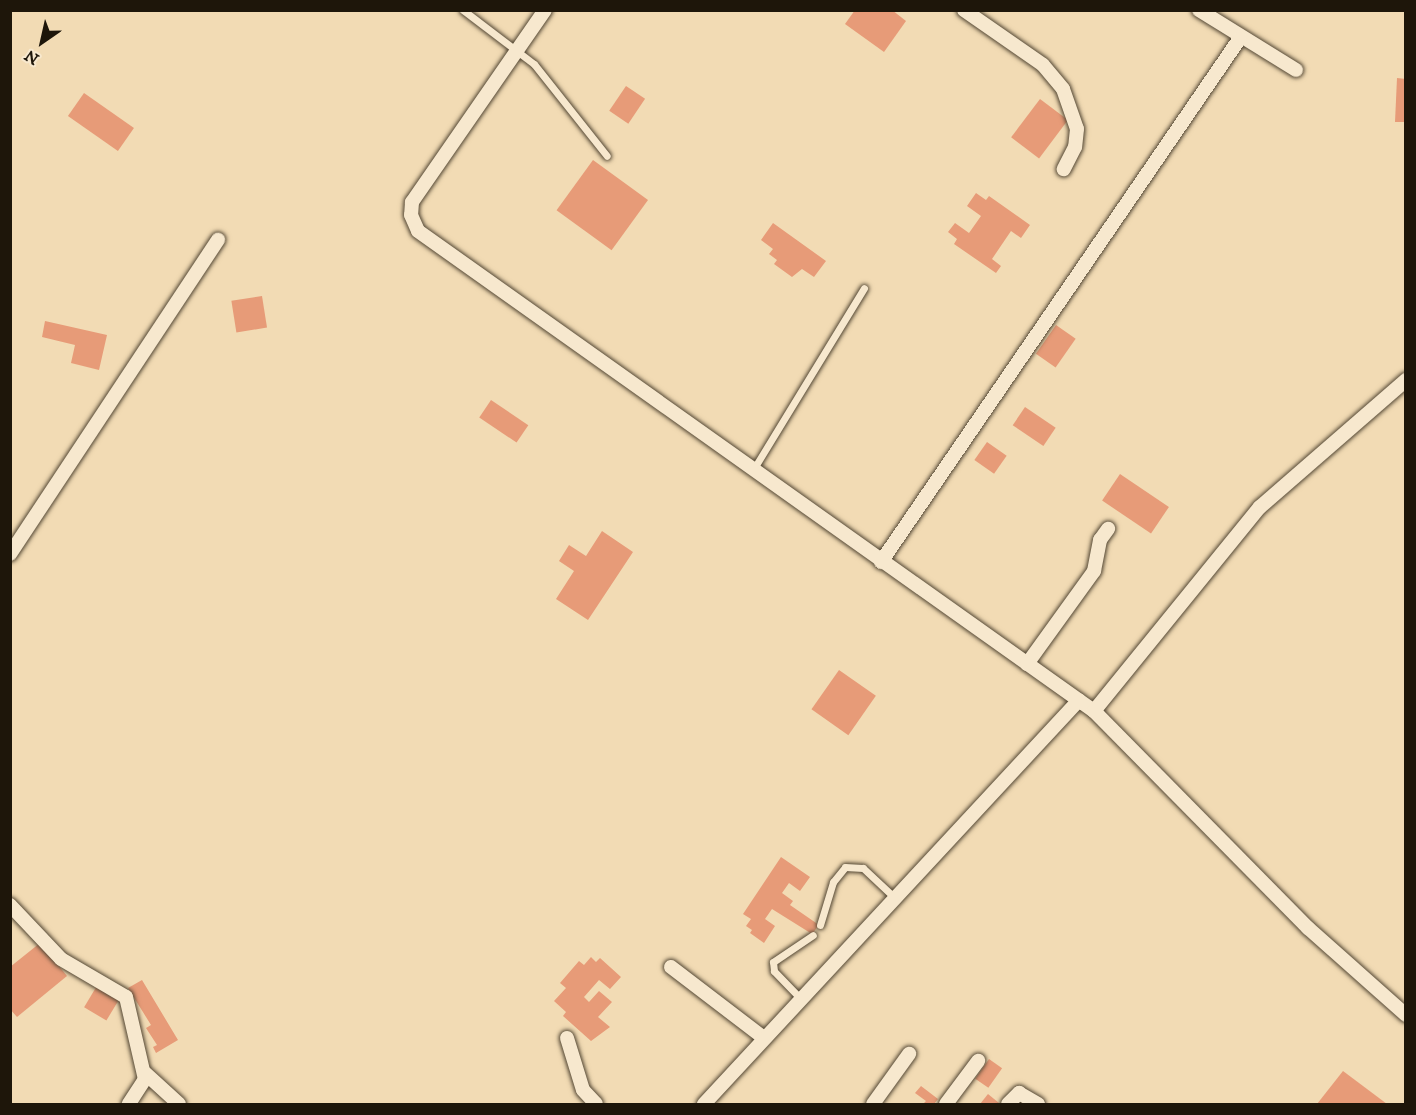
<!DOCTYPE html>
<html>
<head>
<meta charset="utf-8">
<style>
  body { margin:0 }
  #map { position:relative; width:1416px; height:1115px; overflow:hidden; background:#f2dbb4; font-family:"IM FELL DW Pica",serif }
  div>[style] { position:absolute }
  .building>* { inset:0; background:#e79b78; transform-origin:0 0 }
  .roads { filter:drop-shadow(0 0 2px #534734) drop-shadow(0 0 2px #534734) }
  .service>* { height:7px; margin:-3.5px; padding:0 3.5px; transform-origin:3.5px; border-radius:3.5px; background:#f7e8ce }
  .minor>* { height:14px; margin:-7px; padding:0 7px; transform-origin:7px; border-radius:7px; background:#f7e8ce }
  span { translate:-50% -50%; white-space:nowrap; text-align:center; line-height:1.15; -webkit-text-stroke:4.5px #f7e8ce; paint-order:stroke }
  .frame { position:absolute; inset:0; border:12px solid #1e160a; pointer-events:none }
  .north { position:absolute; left:12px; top:12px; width:60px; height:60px; -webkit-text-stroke:4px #f7e8ce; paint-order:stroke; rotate:214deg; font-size:16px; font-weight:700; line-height:24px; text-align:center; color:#1e160a }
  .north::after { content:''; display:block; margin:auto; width:21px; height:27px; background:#1e160a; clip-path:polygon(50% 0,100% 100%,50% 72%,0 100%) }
</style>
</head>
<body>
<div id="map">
  <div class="building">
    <i style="clip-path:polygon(855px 10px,892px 10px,906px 21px,884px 52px,845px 24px)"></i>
    <i style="clip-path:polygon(1397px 78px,1406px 79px,1406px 122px,1395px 122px)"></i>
    <i style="left:626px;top:86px;width:23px;height:30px;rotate:34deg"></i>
    <i style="left:84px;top:93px;width:61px;height:28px;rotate:35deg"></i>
    <i style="left:1040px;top:99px;width:35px;height:48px;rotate:37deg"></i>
    <i style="left:593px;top:160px;width:68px;height:62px;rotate:36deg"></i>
    <i style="clip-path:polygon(976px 193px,986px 200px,989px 196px,1030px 225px,1021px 238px,1011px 231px,992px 259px,1001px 266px,996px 273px,954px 244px,957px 239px,948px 232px,955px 223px,969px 233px,981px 216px,967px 206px)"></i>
    <i style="clip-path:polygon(773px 223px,826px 261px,814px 277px,802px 269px,792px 277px,774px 264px,777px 260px,769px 254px,773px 249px,761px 240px)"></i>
    <i style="left:262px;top:296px;width:32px;height:31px;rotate:81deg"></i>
    <i style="clip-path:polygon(45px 321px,107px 335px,99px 370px,71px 363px,75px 345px,42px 337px)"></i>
    <i style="left:1056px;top:325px;width:24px;height:35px;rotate:35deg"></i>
    <i style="left:491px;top:400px;width:45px;height:21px;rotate:34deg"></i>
    <i style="left:1025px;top:407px;width:37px;height:22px;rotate:34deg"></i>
    <i style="left:987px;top:442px;width:24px;height:22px;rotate:35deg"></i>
    <i style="left:1120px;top:474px;width:59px;height:32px;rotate:34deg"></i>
    <i style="clip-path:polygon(602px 531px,633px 552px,588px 620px,556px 599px,574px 571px,559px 561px,569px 545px,586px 556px)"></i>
    <i style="left:839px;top:670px;width:45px;height:48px;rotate:35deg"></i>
    <i style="clip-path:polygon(781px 857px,810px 877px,800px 891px,789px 883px,782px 893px,793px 901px,790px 905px,819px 925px,812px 934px,772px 909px,765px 919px,775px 926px,764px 943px,750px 933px,752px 930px,746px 926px,751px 919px,743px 914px)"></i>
    <i style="clip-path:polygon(40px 943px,67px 976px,17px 1017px,10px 1009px,10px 967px)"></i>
    <i style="clip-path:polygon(591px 957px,596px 962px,600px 958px,621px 977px,610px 989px,599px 980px,584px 997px,589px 1002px,599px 991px,612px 1002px,598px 1017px,610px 1027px,591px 1041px,563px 1016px,566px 1012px,554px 1001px,566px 988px,560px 983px,579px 961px,584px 965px)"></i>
    <i style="clip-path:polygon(142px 980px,178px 1040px,156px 1053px,153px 1047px,157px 1045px,146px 1028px,151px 1025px,128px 988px)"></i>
    <i style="left:98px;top:984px;width:26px;height:27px;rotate:31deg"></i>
    <i style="left:989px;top:1059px;width:16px;height:24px;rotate:35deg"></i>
    <i style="clip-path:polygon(1343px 1071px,1387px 1104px,1317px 1104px)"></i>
    <i style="clip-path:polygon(921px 1086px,938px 1099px,934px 1104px,923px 1104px,926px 1101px,915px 1093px)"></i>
    <i style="clip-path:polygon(988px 1094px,999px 1103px,998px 1104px,980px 1104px)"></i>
  </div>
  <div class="roads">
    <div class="service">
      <i style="left:463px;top:10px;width:89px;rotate:37.3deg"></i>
      <i style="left:534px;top:64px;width:117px;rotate:51.6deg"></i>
      <i style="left:753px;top:470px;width:213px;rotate:-58.6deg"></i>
      <i style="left:820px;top:925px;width:45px;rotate:-73.2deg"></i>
      <i style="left:833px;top:882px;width:19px;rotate:-51deg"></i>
      <i style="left:845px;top:867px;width:18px;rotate:3deg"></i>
      <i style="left:863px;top:868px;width:44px;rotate:43.2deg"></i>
      <i style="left:801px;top:999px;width:39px;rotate:-134deg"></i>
      <i style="left:774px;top:971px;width:9px;rotate:-96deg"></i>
      <i style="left:773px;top:962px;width:48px;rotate:-34deg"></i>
    </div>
    <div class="minor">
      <i style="left:545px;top:10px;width:234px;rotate:124.7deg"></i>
      <i style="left:412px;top:202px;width:13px;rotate:94deg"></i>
      <i style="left:411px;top:215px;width:17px;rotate:66deg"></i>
      <i style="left:418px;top:231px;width:829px;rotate:35.38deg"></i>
      <i style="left:1094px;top:711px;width:305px;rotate:45.4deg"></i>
      <i style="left:1308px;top:928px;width:131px;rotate:41.6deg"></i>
      <i style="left:964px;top:10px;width:96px;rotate:34.8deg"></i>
      <i style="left:1043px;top:65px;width:31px;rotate:50deg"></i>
      <i style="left:1063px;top:89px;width:42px;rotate:70.7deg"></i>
      <i style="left:1077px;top:129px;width:18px;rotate:96deg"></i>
      <i style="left:1075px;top:147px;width:25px;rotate:117deg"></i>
      <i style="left:1199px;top:10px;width:114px;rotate:31.7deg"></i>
      <i style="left:10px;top:554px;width:377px;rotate:-56.5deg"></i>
      <i style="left:881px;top:562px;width:635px;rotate:-55.58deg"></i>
      <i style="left:1027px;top:664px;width:115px;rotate:-54.2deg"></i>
      <i style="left:1094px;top:571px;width:32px;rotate:-79deg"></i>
      <i style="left:1100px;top:540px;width:14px;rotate:-54deg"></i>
      <i style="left:1094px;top:711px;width:263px;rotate:-50.9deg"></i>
      <i style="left:1260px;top:507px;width:194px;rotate:-41deg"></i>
      <i style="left:10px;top:905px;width:74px;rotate:46.6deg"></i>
      <i style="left:61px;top:959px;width:75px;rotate:30.3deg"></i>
      <i style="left:126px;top:997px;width:84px;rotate:77deg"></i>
      <i style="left:145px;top:1079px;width:30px;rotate:123deg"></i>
      <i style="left:671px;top:967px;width:117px;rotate:37.4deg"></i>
      <i style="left:567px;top:1038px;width:54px;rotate:72.9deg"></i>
      <i style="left:583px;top:1090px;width:19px;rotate:47deg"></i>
      <i style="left:145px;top:1073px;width:46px;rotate:42.4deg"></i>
      <i style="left:704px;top:1104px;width:551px;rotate:-47.13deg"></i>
      <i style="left:873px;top:1104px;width:62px;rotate:-54.2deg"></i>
      <i style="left:946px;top:1104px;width:54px;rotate:-53.3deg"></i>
      <i style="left:1008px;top:1104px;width:16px;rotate:-45deg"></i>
      <i style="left:1019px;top:1093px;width:22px;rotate:30deg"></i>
    </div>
  </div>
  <div class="frame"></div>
  <div class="north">N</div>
</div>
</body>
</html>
